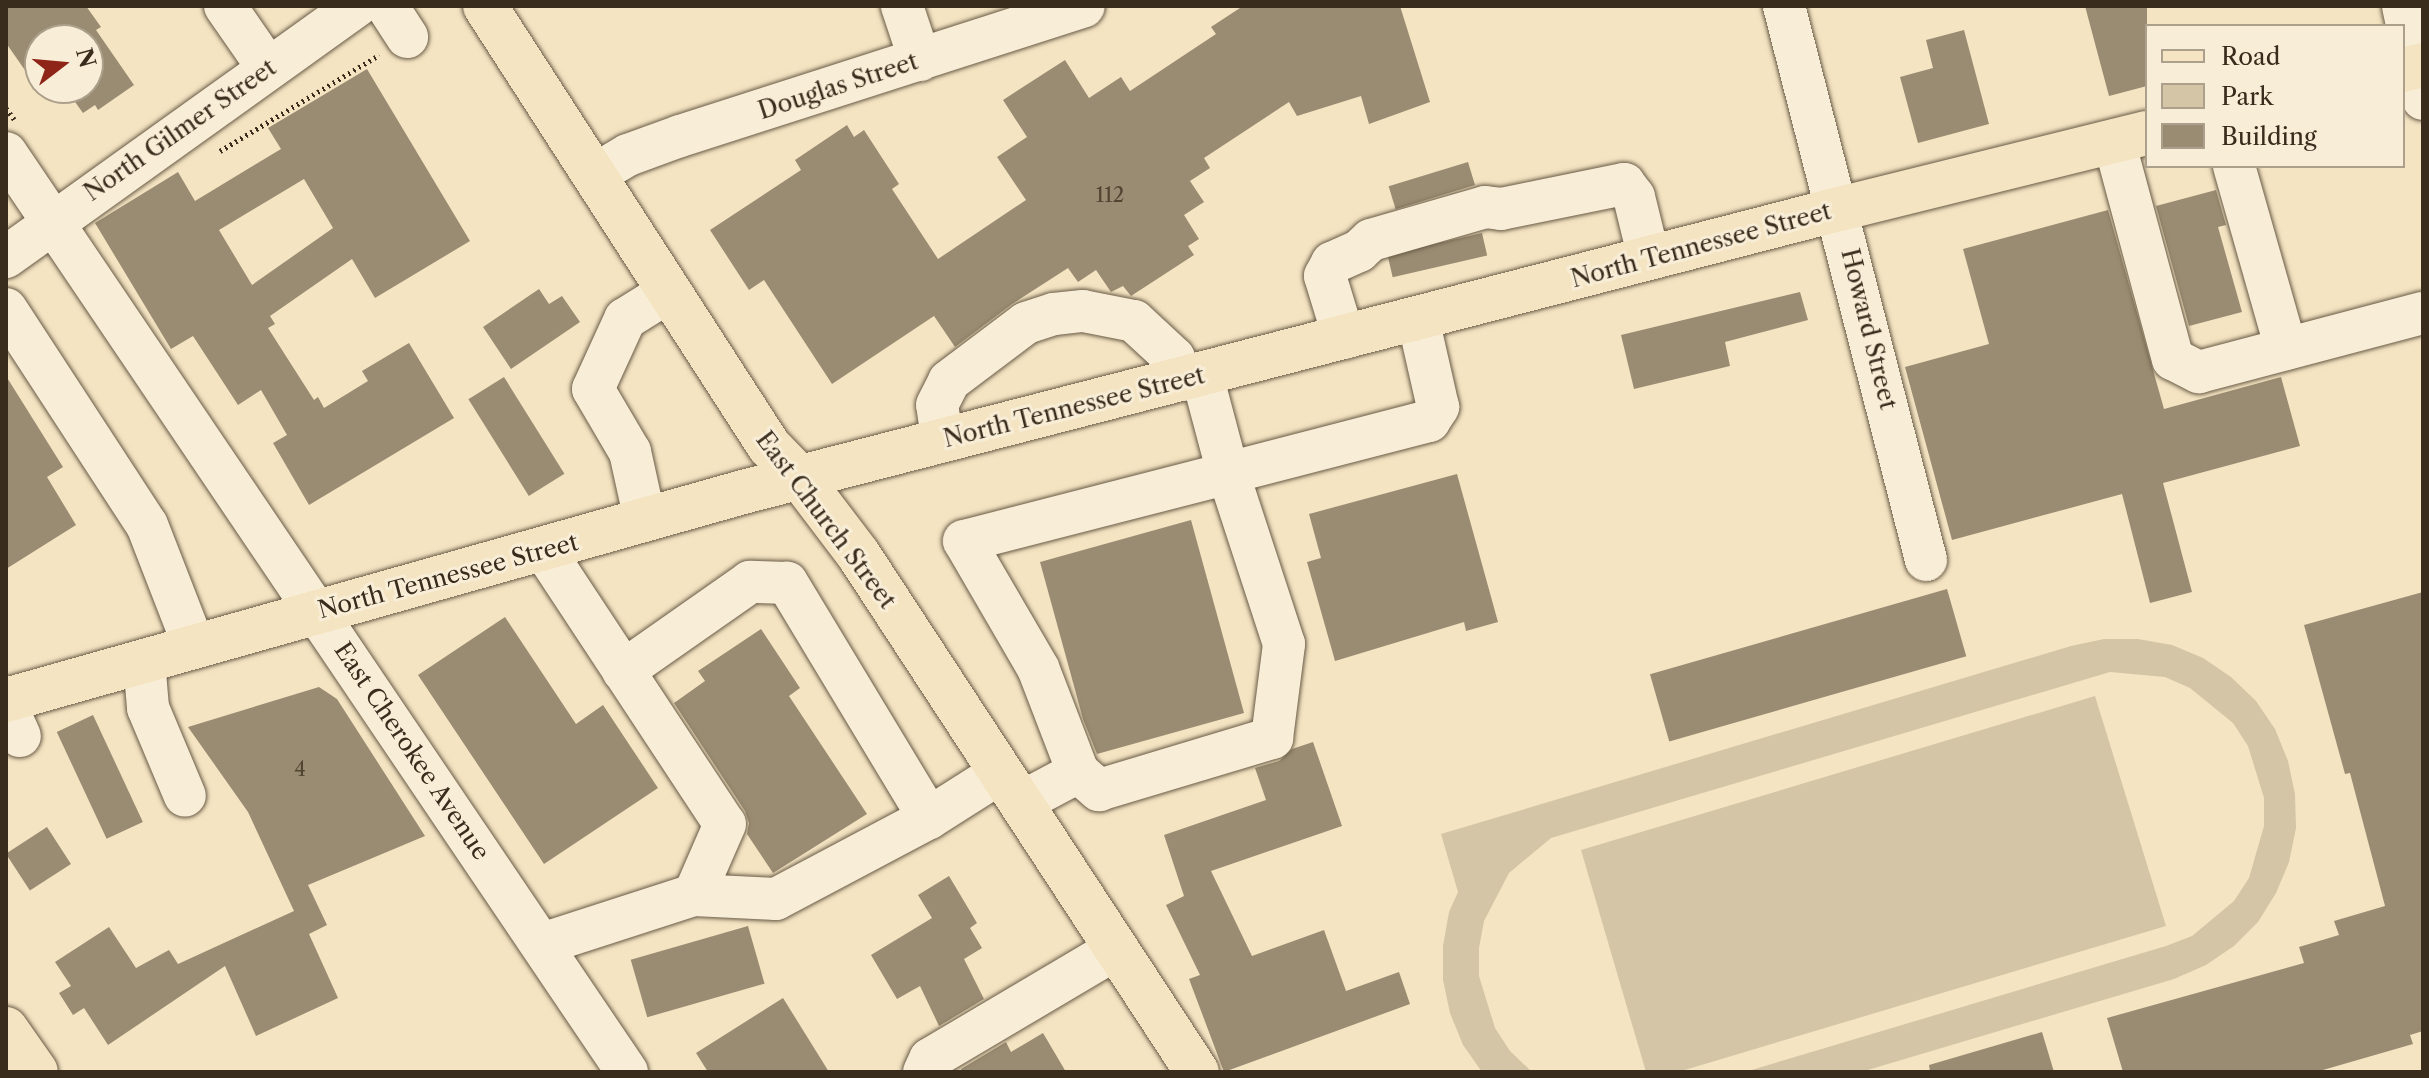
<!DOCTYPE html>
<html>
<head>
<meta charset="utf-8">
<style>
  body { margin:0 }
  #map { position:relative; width:2429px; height:1078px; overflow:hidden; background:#f4e4c2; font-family:"Libre Caslon Text",serif }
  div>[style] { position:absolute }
  .green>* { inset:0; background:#d4c5a6 }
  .building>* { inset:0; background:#9a8c72; transform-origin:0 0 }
  .path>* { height:5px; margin-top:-2.5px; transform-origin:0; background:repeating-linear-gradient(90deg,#392c1c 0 2px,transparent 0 6px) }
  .roads { filter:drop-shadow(0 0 2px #685a46) drop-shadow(0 0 2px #685a46) }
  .minor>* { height:42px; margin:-21px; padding:0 21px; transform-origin:21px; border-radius:21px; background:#f8edd7 }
  .major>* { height:44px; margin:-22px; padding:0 22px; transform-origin:22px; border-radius:22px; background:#f4e4c2 }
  span { translate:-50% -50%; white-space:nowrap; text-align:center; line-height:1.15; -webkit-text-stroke:6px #f8edd7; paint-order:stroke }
  .number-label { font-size:20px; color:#514432 }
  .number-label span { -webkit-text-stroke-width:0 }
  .street-label { font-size:24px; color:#392c1c }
  .frame { position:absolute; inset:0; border:8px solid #392c1c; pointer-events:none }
  .legend { position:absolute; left:2145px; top:24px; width:260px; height:144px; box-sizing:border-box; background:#f8edd7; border:2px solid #aca08c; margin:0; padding:10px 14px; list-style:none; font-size:24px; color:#392c1c }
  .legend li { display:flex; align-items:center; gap:16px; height:40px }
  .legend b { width:40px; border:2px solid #aca08c }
  .north { position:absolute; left:24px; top:24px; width:80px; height:80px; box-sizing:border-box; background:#f8edd7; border:2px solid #aca08c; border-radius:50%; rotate:74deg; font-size:22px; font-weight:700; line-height:32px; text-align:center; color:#392c1c }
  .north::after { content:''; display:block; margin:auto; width:28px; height:36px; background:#8f2418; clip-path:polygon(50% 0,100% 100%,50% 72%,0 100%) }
</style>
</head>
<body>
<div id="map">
  <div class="green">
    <i style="clip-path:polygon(2104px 639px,2138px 639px,2172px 645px,2203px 658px,2231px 677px,2256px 701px,2275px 729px,2288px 761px,2295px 794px,2296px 828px,2289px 862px,2276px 893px,2258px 922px,2234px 946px,2206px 965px,2174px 979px,1861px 1072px,1745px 1072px,2166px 946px,2192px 936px,2234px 901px,2249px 878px,2264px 826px,2264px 798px,2248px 746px,2233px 723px,2190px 688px,2165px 677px,2110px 672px,1551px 838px,1509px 873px,1484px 921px,1479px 948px,1479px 976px,1495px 1028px,1510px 1051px,1532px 1072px,1482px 1072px,1463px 1045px,1450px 1013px,1443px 980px,1443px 946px,1449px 912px,1458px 892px,1441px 834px,2071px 646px)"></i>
    <i style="clip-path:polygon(2095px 696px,2166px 926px,1678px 1072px,1646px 1072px,1581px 850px)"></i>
  </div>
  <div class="building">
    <i style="clip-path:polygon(6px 6px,86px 6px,101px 27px,96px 30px,134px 85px,98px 110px,95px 105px,83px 113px,65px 88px,88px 88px,88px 40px,40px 40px,40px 69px,29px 76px,6px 43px)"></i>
    <i style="clip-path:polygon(1243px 6px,1400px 6px,1430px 102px,1369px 124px,1361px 96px,1297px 116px,1289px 102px,1204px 158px,1210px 168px,1190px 181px,1204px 202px,1184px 215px,1199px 239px,1188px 246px,1194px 255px,1131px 296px,1123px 286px,1111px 292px,1096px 270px,1078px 282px,1068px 268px,1012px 304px,955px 347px,934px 316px,832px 384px,764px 280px,749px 290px,710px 230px,801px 170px,795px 160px,847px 125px,854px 137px,864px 130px,899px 184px,892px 189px,938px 259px,1026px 200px,997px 157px,1027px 137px,1003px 100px,1065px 60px,1089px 98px,1121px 77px,1130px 91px,1216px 34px,1211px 27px)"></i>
    <i style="clip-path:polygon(2085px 6px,2147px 6px,2147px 86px,2109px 96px)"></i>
    <i style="clip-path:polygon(1964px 30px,1989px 124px,1918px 143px,1900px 77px,1933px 68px,1926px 40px)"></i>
    <i style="clip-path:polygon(evenodd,367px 69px,470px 241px,375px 298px,352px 259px,270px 316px,275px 324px,268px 328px,314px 400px,318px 397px,324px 408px,368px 381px,362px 371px,409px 343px,454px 418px,309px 505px,273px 443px,287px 435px,261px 390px,238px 405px,193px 336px,171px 349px,95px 223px,178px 172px,195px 201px,281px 149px,268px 128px,367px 69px,304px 179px,333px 228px,252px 285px,219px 230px,304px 179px)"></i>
    <i style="left:1468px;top:162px;width:24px;height:83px;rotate:73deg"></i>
    <i style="clip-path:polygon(2216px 190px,2226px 225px,2218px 227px,2242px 312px,2189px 326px,2156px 206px)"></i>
    <i style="clip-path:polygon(2108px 210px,2164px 409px,2281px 377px,2300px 446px,2163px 483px,2192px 592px,2150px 603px,2122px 494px,1952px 540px,1905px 367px,1989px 344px,1963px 249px)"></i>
    <i style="left:1482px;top:233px;width:23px;height:97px;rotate:77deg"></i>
    <i style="clip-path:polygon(539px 289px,549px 304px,562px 296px,580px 322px,511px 369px,483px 327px)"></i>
    <i style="clip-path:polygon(1800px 292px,1808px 320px,1725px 342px,1730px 366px,1634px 389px,1621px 335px)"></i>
    <i style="clip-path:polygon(6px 376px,63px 467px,47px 477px,76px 525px,6px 569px)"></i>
    <i style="left:504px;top:377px;width:114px;height:42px;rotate:58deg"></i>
    <i style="clip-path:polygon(1457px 474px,1498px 622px,1466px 631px,1464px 622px,1335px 661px,1307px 562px,1321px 558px,1309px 514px)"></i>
    <i style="clip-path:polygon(1191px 520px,1244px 713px,1097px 754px,1083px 719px,1040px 562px)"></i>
    <i style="left:1947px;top:589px;width:70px;height:309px;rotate:74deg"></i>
    <i style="clip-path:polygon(2423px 592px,2423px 1031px,2410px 1035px,2413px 1044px,2316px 1072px,2123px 1072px,2107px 1018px,2304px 963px,2299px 947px,2339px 935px,2334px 921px,2385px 906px,2350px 773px,2345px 774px,2304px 625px)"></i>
    <i style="clip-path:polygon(505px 617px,576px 724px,603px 705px,658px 788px,544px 864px,418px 675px)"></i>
    <i style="clip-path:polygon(761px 629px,800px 688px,789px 696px,867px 814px,773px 873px,747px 834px,749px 823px,745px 811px,674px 703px,705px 681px,698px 671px)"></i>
    <i style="clip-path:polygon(319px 687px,337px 699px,425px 836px,308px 885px,327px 925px,309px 934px,338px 998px,256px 1036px,225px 966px,108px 1045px,84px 1008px,73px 1015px,59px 993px,71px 986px,55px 962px,109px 927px,136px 968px,169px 950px,178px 964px,294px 911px,248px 812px,188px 727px)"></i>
    <i style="left:93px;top:715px;width:118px;height:40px;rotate:65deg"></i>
    <i style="clip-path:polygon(1313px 742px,1342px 826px,1211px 871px,1252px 956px,1324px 930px,1346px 991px,1399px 972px,1410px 1004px,1224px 1072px,1189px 979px,1200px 975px,1166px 905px,1184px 896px,1164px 835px,1266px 800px,1255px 768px,1279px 761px,1292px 749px)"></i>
    <i style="left:47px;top:827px;width:44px;height:49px;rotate:57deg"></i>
    <i style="clip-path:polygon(949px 876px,977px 923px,970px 928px,982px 948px,964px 959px,984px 999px,939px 1026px,920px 986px,897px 999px,871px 955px,932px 918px,918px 895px)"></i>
    <i style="left:748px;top:926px;width:60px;height:122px;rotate:74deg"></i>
    <i style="clip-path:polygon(783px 998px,829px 1072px,708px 1072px,696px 1053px)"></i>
    <i style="clip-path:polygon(2042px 1032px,2054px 1072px,1930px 1072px,1929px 1065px)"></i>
    <i style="clip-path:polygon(1043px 1033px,1066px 1072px,962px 1072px,961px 1069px,1006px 1042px,1011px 1052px)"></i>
  </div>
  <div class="path">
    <i style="left:6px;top:108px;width:14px;rotate:54deg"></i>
    <i style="left:220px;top:151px;width:186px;rotate:-31.1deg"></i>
  </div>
  <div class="roads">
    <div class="minor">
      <i style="left:225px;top:6px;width:75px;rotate:55.3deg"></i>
      <i style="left:387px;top:6px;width:37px;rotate:57deg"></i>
      <i style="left:902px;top:6px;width:57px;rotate:71.6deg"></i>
      <i style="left:1784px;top:6px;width:572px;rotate:75.62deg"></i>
      <i style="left:2403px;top:6px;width:95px;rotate:77.9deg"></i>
      <i style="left:2114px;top:141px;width:226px;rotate:74.9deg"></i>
      <i style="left:2173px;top:359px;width:29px;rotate:27deg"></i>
      <i style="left:2199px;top:372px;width:232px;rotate:-14.8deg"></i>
      <i style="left:6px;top:153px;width:1109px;rotate:55.95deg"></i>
      <i style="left:2234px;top:166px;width:190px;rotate:74.1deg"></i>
      <i style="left:596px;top:174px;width:37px;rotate:-31deg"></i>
      <i style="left:628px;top:155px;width:55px;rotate:-20.1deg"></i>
      <i style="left:680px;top:136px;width:424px;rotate:-17.8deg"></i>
      <i style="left:6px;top:257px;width:432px;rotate:-35.6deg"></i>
      <i style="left:6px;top:309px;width:258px;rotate:56.9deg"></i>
      <i style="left:147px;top:525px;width:130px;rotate:68.8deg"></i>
      <i style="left:1344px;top:338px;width:65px;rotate:-107deg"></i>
      <i style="left:1325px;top:276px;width:15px;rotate:-62deg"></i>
      <i style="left:1332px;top:263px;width:30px;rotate:-24deg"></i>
      <i style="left:1359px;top:251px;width:16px;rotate:-43deg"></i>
      <i style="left:1371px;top:240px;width:119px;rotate:-16.1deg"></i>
      <i style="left:1485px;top:207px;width:16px;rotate:7deg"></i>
      <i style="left:1501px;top:209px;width:126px;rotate:-11.5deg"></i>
      <i style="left:1624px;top:184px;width:16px;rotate:52deg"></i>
      <i style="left:1634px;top:197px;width:63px;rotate:76.2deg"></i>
      <i style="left:942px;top:439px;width:34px;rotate:-98deg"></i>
      <i style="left:937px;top:405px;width:27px;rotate:-63deg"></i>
      <i style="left:949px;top:381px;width:96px;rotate:-37deg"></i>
      <i style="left:1026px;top:323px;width:29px;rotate:-18deg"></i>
      <i style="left:1054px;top:314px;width:29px;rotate:-6deg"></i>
      <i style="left:1083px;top:311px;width:52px;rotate:11.1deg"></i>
      <i style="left:1134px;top:321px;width:54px;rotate:42.8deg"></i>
      <i style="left:1174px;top:358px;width:24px;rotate:66deg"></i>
      <i style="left:645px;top:520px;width:70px;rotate:-102.4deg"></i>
      <i style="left:630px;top:452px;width:73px;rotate:-120.4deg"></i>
      <i style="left:593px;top:389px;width:77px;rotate:-65.4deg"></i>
      <i style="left:625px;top:319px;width:53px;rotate:-31.9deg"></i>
      <i style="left:544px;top:550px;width:328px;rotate:56.6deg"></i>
      <i style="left:725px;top:824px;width:77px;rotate:113.6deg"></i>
      <i style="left:144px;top:661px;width:47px;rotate:85.1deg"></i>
      <i style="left:148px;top:708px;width:95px;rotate:67.2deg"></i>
      <i style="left:6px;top:705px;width:34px;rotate:66deg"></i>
      <i style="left:1078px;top:772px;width:28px;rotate:41deg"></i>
      <i style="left:1099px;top:790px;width:181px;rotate:-16.7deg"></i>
      <i style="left:1272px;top:738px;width:95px;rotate:-82.7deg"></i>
      <i style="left:1284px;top:644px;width:180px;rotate:-108.1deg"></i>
      <i style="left:1228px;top:473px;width:208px;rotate:-14.5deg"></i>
      <i style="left:1429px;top:421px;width:17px;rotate:-57deg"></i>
      <i style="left:1438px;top:407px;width:90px;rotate:-102.8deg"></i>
      <i style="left:1020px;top:803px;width:66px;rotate:-28.1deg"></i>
      <i style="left:1078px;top:772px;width:111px;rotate:-111deg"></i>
      <i style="left:1038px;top:668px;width:147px;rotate:-120.2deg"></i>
      <i style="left:964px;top:541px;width:273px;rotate:-14.4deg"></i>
      <i style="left:1228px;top:473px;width:101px;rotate:-104.9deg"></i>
      <i style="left:929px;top:818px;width:84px;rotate:-32.4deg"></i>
      <i style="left:542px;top:944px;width:160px;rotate:-17.9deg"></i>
      <i style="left:694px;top:895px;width:82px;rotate:2.8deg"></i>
      <i style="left:776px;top:899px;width:173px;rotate:-27.9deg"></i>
      <i style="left:929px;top:818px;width:275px;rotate:-121.1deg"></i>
      <i style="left:787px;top:583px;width:37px;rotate:-178deg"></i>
      <i style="left:750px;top:582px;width:155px;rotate:145deg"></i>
      <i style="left:924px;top:1072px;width:14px;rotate:-65deg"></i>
      <i style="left:930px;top:1059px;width:216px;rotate:-30.6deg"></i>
    </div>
    <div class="major">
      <i style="left:485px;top:6px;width:524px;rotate:57.16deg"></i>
      <i style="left:769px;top:446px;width:46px;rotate:45.9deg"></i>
      <i style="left:801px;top:479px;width:94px;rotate:52.8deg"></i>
      <i style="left:858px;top:554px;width:619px;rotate:56.8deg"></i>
      <i style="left:2403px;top:70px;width:21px;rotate:-14deg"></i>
      <i style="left:6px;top:700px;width:766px;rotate:-15.76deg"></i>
      <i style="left:743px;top:492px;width:1132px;rotate:-14.48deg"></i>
      <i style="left:1839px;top:209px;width:317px;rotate:-13.9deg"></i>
      <i style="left:6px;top:1029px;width:52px;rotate:55.1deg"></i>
    </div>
  </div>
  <div class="number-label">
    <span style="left:1110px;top:195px">112</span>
    <span style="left:300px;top:769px">4</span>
  </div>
  <div class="street-label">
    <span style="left:838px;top:86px;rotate:-18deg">Douglas Street</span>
    <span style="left:180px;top:130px;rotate:-35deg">North Gilmer Street</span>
    <span style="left:1701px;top:245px;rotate:-15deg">North Tennessee Street</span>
    <span style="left:1869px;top:329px;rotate:76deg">Howard Street</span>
    <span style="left:1074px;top:407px;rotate:-14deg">North Tennessee Street</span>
    <span style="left:826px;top:520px;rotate:53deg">East Church Street</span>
    <span style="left:448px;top:576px;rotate:-15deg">North Tennessee Street</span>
    <span style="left:412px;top:751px;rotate:56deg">East Cherokee Avenue</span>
  </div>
  <div class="frame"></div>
  <ul class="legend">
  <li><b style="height:10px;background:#f4e4c2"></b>Road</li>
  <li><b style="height:22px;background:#d4c5a6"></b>Park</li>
  <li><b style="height:22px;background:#9a8c72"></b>Building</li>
  </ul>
  <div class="north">N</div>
</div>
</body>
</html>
